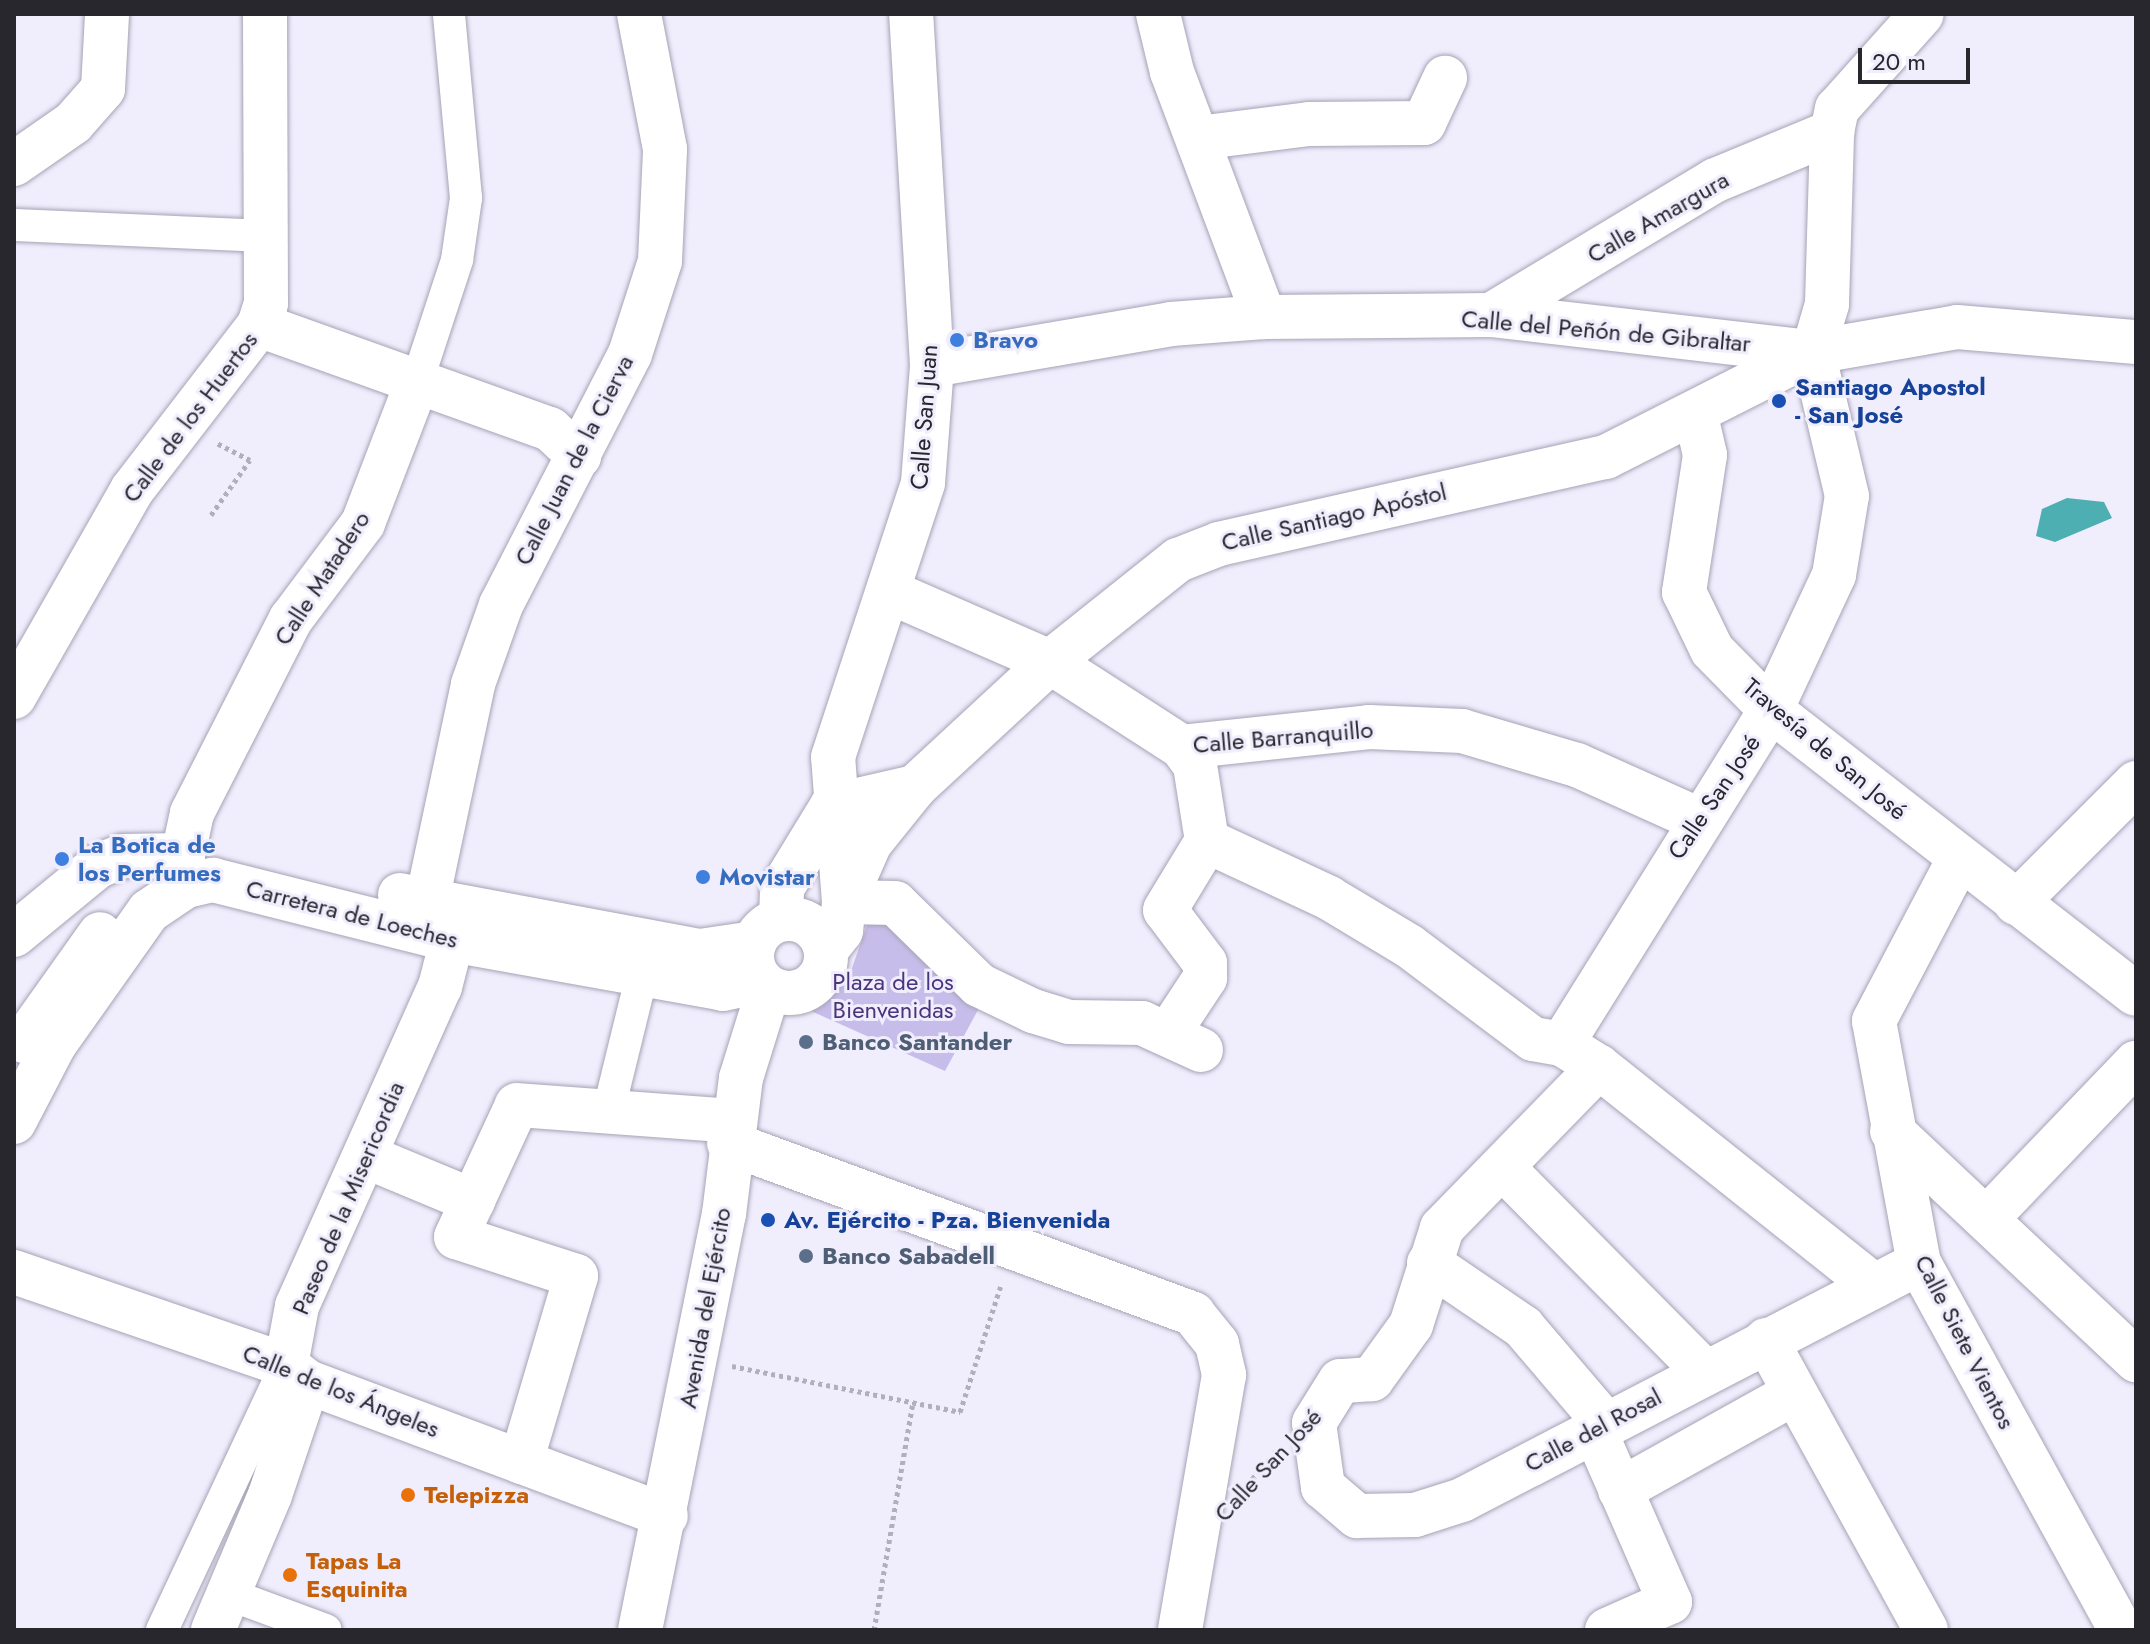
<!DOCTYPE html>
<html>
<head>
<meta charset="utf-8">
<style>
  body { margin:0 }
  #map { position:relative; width:2150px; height:1644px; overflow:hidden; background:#f0edfd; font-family:Jost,sans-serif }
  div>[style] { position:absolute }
  .green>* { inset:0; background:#c7bdea }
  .water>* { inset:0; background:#4eafb3 }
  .path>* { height:5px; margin-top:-2.5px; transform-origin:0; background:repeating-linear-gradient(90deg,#b1afbc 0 4px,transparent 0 8px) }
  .roads { filter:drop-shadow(0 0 2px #a6a3b5) drop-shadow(0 0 2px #a6a3b5) }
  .pedestrian>* { height:32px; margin:-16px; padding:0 16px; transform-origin:16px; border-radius:16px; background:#fff }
  .minor>* { height:44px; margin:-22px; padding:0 22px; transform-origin:22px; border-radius:22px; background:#fff }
  .tertiary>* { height:44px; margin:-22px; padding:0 22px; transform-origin:22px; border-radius:22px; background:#fff }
  .tertiary>.ring { margin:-22px; padding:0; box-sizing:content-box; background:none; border:44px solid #fff; border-radius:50% }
  .dots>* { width:22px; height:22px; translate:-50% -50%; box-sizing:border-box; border:4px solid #f0edfd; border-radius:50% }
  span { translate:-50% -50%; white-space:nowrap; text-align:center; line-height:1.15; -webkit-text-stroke:6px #f0edfd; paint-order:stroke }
  .street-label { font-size:24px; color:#29272e }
  .shop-label { font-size:24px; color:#366cbe; font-weight:700 }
  .left { translate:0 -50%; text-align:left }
  .transit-label { font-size:24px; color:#164399; font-weight:700 }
  .park-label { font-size:24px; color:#4b347e }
  .service-label { font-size:24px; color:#4e5e75; font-weight:700 }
  .food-label { font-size:24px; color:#c56008; font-weight:700 }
  .frame { position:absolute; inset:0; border:16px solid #29272e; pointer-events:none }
  .scale { position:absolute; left:1858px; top:48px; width:112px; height:36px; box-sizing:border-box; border:4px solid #29272e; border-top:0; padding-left:10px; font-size:24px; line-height:28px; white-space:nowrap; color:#29272e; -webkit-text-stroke:6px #f0edfd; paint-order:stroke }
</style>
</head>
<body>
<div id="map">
  <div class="green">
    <i style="clip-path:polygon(873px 908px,979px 1008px,945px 1071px,811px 1011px,852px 968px)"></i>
  </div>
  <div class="water">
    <i style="clip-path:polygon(2067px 498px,2104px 502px,2112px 518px,2055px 542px,2036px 536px,2042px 509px)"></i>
  </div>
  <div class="path">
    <i style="left:211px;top:515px;width:67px;rotate:-54.7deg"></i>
    <i style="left:250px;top:460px;width:38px;rotate:-153deg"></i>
    <i style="left:732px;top:1366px;width:233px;rotate:11.4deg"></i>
    <i style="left:960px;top:1412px;width:133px;rotate:-72.1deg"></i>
    <i style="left:1247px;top:1485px;width:46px;rotate:-49.4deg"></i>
    <i style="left:874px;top:1630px;width:230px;rotate:-80.3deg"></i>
  </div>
  <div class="roads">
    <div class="pedestrian">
      <i style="left:14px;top:225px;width:253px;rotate:2.5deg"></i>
      <i style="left:416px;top:385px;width:132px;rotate:-71.8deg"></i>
      <i style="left:457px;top:260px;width:63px;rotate:-81.7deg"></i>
      <i style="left:466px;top:198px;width:185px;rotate:-95.3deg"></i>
      <i style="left:608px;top:1113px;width:142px;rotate:-76.2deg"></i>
      <i style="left:228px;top:1594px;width:104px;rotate:20.2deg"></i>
      <i style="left:162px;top:1630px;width:293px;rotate:-64.9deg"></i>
    </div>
    <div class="minor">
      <i style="left:1158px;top:14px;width:60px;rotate:76.4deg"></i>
      <i style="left:1172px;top:72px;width:262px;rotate:69.4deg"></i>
      <i style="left:1198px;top:138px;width:112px;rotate:-7.2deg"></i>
      <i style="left:1309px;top:124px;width:115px;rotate:-0.5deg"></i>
      <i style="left:1424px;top:123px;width:50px;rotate:-65deg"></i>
      <i style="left:14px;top:164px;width:72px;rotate:-34.8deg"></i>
      <i style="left:73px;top:123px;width:45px;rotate:-48.6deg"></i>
      <i style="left:103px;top:89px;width:75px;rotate:-86.9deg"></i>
      <i style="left:1491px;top:315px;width:262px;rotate:-31deg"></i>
      <i style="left:1716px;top:180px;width:126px;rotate:-22.5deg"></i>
      <i style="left:259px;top:325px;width:309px;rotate:19.7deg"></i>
      <i style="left:550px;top:429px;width:40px;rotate:43deg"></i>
      <i style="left:932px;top:365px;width:242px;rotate:-9.7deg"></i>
      <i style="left:1171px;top:324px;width:93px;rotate:-4.3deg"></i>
      <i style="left:1264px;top:317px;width:227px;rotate:-0.5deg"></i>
      <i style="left:1491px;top:315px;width:324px;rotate:6.6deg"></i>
      <i style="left:1813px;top:352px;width:146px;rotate:-9.8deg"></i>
      <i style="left:1957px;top:327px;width:180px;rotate:4.8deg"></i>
      <i style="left:1696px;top:416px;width:40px;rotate:77deg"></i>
      <i style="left:1705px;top:455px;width:139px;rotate:98.7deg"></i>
      <i style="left:1684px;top:592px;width:64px;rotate:64.2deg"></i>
      <i style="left:1712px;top:650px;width:84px;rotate:45.5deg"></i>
      <i style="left:1771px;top:710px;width:462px;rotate:37.9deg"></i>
      <i style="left:892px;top:593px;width:172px;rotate:23.6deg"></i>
      <i style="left:1050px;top:662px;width:157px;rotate:32.8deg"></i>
      <i style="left:1182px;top:747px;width:188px;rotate:-6.1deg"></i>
      <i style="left:1369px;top:727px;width:93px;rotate:2.5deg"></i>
      <i style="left:1462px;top:731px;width:120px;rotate:16.5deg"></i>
      <i style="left:1577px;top:765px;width:132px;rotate:24.2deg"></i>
      <i style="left:14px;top:697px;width:238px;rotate:-60.3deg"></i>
      <i style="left:132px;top:490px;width:208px;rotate:-52.4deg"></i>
      <i style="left:259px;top:325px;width:23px;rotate:-72deg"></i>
      <i style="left:266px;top:303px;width:289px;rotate:-90.2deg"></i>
      <i style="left:1207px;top:841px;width:135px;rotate:25deg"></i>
      <i style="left:1329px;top:898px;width:93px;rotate:31deg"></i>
      <i style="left:1409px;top:946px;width:155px;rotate:36.9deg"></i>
      <i style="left:1533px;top:1039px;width:29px;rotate:10deg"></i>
      <i style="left:1562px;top:1044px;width:44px;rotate:31.9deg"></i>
      <i style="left:1599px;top:1067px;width:352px;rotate:38.5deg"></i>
      <i style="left:1959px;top:859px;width:183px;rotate:117.7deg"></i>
      <i style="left:1874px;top:1021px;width:246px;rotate:79.5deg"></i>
      <i style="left:1919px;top:1263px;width:419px;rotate:61.2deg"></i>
      <i style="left:2016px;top:903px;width:170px;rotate:-45deg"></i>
      <i style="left:781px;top:919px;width:31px;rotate:-88deg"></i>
      <i style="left:782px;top:888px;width:96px;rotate:-58.6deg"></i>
      <i style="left:832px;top:806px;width:85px;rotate:-12.9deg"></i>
      <i style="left:14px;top:935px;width:109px;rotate:-39.4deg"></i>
      <i style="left:98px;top:866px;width:27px;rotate:-22deg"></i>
      <i style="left:123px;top:856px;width:60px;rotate:-1deg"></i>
      <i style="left:183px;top:855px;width:43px;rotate:-77.9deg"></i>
      <i style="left:192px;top:813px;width:218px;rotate:-63deg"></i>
      <i style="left:291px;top:619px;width:120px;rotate:-53.1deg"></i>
      <i style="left:363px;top:523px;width:148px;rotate:-69deg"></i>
      <i style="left:1170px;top:1031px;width:64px;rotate:-56.6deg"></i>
      <i style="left:1205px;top:978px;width:15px;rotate:-90deg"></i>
      <i style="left:1205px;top:963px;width:66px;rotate:-127deg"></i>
      <i style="left:1165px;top:910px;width:81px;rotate:-58.7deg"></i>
      <i style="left:1207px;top:841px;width:77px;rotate:-99deg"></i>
      <i style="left:1195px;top:765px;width:22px;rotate:-126deg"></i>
      <i style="left:1562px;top:1044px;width:394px;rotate:-58deg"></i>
      <i style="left:1771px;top:710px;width:149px;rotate:-65deg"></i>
      <i style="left:1834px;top:575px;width:80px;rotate:-80.7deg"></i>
      <i style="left:1847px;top:496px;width:148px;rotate:-103.3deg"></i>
      <i style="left:1813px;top:352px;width:50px;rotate:-73.7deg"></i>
      <i style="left:1827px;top:304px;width:172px;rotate:-88.3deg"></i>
      <i style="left:1832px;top:132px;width:24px;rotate:-78deg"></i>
      <i style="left:1837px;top:109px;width:127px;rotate:-48.2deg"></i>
      <i style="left:1201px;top:1050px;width:65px;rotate:-155.4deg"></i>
      <i style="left:1142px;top:1023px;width:73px;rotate:-179.2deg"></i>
      <i style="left:1069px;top:1022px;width:38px;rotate:-163deg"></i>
      <i style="left:1033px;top:1011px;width:60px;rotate:-154.3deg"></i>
      <i style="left:979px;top:985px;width:117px;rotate:-135.7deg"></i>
      <i style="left:895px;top:903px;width:51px;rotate:-178.9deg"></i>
      <i style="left:844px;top:902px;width:64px;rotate:-66.2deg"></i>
      <i style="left:870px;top:843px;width:72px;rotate:-51.2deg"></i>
      <i style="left:915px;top:787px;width:184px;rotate:-42.8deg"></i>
      <i style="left:1050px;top:662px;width:164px;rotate:-38.6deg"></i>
      <i style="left:1178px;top:560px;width:44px;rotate:-21.3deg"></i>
      <i style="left:1219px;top:544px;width:397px;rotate:-12.7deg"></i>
      <i style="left:1606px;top:457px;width:232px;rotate:-26.9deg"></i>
      <i style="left:1599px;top:1067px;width:225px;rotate:134.3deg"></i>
      <i style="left:1442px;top:1228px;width:102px;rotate:107.7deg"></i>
      <i style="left:1411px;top:1325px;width:67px;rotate:125.8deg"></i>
      <i style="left:1372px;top:1379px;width:32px;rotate:176deg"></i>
      <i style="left:1340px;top:1381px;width:49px;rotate:121.8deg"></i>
      <i style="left:1314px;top:1423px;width:65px;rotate:82deg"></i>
      <i style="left:1323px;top:1487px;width:45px;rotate:40.5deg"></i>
      <i style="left:1357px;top:1516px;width:58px;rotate:-1deg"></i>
      <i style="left:1415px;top:1515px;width:49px;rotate:-17.7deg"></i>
      <i style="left:1462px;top:1500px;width:515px;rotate:-27.41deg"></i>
      <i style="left:1892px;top:1131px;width:335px;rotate:43.2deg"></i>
      <i style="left:729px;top:1143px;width:495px;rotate:20.2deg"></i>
      <i style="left:1193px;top:1314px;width:38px;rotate:51deg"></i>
      <i style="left:1217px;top:1344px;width:32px;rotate:77deg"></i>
      <i style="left:1224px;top:1375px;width:259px;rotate:99.8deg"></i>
      <i style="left:365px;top:1156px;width:117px;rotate:22.6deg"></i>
      <i style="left:1503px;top:1168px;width:286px;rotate:45.3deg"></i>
      <i style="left:1990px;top:1215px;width:211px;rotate:-46.2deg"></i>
      <i style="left:1429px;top:1263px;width:114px;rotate:34.2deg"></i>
      <i style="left:1523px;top:1327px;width:126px;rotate:49.5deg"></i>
      <i style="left:14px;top:1272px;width:287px;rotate:18.9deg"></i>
      <i style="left:286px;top:1365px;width:28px;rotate:38deg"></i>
      <i style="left:308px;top:1382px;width:382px;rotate:20.5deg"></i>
      <i style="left:1766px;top:1340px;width:331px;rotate:61.1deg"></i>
      <i style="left:286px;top:1365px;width:60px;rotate:-79.4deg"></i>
      <i style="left:297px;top:1306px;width:350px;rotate:-65.9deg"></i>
      <i style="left:440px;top:987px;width:49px;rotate:-75.7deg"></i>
      <i style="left:1594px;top:1429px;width:189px;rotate:66.3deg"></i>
      <i style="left:1670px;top:1602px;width:69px;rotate:156deg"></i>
      <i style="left:521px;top:1462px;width:194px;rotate:-73.5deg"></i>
      <i style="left:576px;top:1276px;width:126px;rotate:-162deg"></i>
      <i style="left:456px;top:1237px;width:145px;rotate:-65.2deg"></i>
      <i style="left:517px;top:1105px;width:218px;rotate:4.2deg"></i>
      <i style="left:1620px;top:1490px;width:199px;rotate:-29.1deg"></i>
      <i style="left:213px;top:1630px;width:147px;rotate:-67.1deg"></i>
      <i style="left:270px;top:1495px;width:119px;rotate:-71.4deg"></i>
    </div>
    <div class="tertiary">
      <i style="left:400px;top:895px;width:305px;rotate:10.6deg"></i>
      <i style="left:700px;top:951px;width:55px;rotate:-8.4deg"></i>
      <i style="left:427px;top:901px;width:222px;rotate:-78deg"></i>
      <i style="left:473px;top:684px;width:84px;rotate:-70.5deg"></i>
      <i style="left:501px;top:605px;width:282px;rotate:-62.8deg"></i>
      <i style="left:630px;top:354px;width:98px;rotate:-72.1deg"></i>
      <i style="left:660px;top:261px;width:112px;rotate:-87.4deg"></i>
      <i style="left:665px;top:149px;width:137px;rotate:-100.9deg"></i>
      <i class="ring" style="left:752px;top:919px;width:30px;height:30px"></i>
      <i style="left:826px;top:950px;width:24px;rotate:-52deg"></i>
      <i style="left:841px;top:931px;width:29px;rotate:-84deg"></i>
      <i style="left:844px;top:902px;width:145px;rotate:-94.3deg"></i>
      <i style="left:833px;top:757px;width:288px;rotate:-71.8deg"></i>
      <i style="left:923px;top:483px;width:118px;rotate:-85.6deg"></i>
      <i style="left:932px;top:365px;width:352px;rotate:-93.4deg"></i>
      <i style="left:24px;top:1041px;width:131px;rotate:-54.6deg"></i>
      <i style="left:14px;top:1122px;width:87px;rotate:-62.5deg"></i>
      <i style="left:54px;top:1045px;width:164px;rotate:-54.7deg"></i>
      <i style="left:149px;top:911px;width:45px;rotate:-34deg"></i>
      <i style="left:186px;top:886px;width:28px;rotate:-13deg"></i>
      <i style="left:213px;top:880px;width:246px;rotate:14.1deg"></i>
      <i style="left:452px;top:940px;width:275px;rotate:10.2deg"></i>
      <i style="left:723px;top:989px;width:39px;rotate:-12deg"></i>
      <i style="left:640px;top:1630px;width:424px;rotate:-78.6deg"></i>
      <i style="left:724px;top:1214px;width:137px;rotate:-82.9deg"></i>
      <i style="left:741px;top:1078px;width:94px;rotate:-72.7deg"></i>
    </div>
  </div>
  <div class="dots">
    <i style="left:957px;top:340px;background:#3f7fe0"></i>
    <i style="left:1779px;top:401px;background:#1a4fb4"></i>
    <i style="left:62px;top:859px;background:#3f7fe0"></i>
    <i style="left:703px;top:877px;background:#3f7fe0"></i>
    <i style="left:806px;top:1042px;background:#5c6f8a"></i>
    <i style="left:768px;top:1220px;background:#1a4fb4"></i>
    <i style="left:806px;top:1256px;background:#5c6f8a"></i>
    <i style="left:408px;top:1495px;background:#e8710a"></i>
    <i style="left:290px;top:1575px;background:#e8710a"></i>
  </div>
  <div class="street-label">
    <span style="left:1658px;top:217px;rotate:-30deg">Calle Amargura</span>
    <span style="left:1606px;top:331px;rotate:5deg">Calle del Peñón de Gibraltar</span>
    <span style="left:190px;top:417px;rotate:-53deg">Calle de los Huertos</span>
    <span style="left:924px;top:417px;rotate:-86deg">Calle San Juan</span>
    <span style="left:574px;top:460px;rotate:-63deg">Calle Juan de la Cierva</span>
    <span style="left:1334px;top:517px;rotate:-13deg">Calle Santiago Apóstol</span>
    <span style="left:322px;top:578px;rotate:-57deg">Calle Matadero</span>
    <span style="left:1283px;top:737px;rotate:-5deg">Calle Barranquillo</span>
    <span style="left:1825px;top:749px;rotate:40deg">Travesía de San José</span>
    <span style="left:1714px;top:797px;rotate:-56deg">Calle San José</span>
    <span style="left:352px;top:914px;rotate:14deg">Carretera de Loeches</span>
    <span style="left:348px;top:1198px;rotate:-67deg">Paseo de la Misericordia</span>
    <span style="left:705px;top:1308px;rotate:-80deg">Avenida del Ejército</span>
    <span style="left:1965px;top:1342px;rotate:63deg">Calle Siete Vientos</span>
    <span style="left:341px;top:1391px;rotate:22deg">Calle de los Ángeles</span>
    <span style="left:1593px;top:1430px;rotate:-28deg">Calle del Rosal</span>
    <span style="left:1268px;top:1465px;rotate:-47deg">Calle San José</span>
  </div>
  <div class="shop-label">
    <span class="left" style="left:973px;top:340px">Bravo</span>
    <span class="left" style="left:78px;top:859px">La Botica de<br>los Perfumes</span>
    <span class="left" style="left:719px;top:877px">Movistar</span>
  </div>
  <div class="transit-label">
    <span class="left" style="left:1795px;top:401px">Santiago Apostol<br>- San José</span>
    <span class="left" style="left:784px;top:1220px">Av. Ejército - Pza. Bienvenida</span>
  </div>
  <div class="park-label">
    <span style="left:893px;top:996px">Plaza de los<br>Bienvenidas</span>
  </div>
  <div class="service-label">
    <span class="left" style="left:822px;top:1042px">Banco Santander</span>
    <span class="left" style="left:822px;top:1256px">Banco Sabadell</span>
  </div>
  <div class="food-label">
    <span class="left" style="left:424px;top:1495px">Telepizza</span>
    <span class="left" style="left:306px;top:1575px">Tapas La<br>Esquinita</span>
  </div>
  <div class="frame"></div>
  <div class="scale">20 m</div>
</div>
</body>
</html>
